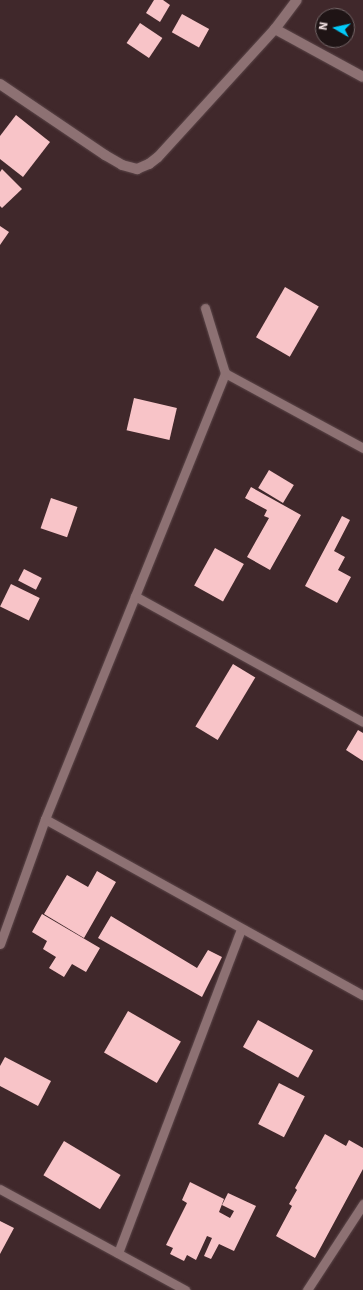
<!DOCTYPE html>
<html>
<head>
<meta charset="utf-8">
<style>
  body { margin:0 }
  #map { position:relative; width:363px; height:1290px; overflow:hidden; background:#40282b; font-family:"Work Sans",sans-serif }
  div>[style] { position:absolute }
  .building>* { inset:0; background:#f8c4c8; transform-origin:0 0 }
  .roads { filter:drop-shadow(0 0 1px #5b4649) drop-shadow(0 0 1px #5b4649) }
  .service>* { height:9px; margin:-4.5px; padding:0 4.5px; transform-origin:4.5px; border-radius:4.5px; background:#8d7173 }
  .minor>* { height:10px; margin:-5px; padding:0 5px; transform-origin:5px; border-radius:5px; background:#8d7173 }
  span { translate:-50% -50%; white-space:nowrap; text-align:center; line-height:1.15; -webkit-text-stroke:4px #1f1415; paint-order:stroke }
  .north { position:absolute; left:315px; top:8px; width:40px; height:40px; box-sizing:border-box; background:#1f1415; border:1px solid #736667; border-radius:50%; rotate:279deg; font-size:11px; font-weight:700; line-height:16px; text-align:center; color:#f1e0e1 }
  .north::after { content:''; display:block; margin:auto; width:14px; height:18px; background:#03cbf9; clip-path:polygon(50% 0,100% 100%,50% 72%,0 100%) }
</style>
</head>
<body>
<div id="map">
  <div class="building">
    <i style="clip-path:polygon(154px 0,163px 0,170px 5px,160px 22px,146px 13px)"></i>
    <i style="left:182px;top:14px;width:31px;height:21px;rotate:29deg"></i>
    <i style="left:140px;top:23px;width:27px;height:24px;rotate:34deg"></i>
    <i style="clip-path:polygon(16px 115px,50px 142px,23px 177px,0 159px,0 136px)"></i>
    <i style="clip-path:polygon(2px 169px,22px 189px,2px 208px,0 206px,0 172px)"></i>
    <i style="clip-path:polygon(0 226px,9px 232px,0 245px)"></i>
    <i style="left:285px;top:287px;width:39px;height:58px;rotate:30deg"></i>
    <i style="left:134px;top:398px;width:44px;height:33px;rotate:13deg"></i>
    <i style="left:269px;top:470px;width:29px;height:21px;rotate:31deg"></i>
    <i style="clip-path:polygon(251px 487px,301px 515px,270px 570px,247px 557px,269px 518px,264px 516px,267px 510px,245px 498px)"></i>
    <i style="left:51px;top:498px;width:28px;height:32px;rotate:19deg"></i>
    <i style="clip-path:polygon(342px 516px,350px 520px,334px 551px,345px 557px,338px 570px,351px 577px,337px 603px,305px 586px)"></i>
    <i style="left:215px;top:548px;width:33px;height:43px;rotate:29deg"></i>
    <i style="left:24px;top:569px;width:20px;height:13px;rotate:27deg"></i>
    <i style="left:11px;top:584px;width:32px;height:25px;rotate:26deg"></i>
    <i style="left:233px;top:664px;width:26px;height:73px;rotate:31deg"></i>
    <i style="clip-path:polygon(358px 730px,363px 733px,363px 761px,346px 750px)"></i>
    <i style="clip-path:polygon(97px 871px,116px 882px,84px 938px,44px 914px,67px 875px,88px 887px)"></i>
    <i style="clip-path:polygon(42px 914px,100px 948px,86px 972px,72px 964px,64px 977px,49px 968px,56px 957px,43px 949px,47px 941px,32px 932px)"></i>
    <i style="clip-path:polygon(111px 916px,197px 968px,208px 950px,222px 957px,202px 997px,98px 938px)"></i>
    <i style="left:128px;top:1011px;width:61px;height:48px;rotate:30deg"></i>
    <i style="left:258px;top:1020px;width:63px;height:31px;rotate:29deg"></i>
    <i style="clip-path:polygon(5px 1057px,51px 1081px,38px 1106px,0 1086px,0 1066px)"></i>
    <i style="left:279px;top:1083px;width:29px;height:46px;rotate:27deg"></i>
    <i style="clip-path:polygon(325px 1134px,346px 1146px,349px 1140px,363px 1148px,363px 1169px,315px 1258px,276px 1236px,292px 1206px,289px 1204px,297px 1190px,295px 1188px)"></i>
    <i style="left:64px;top:1141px;width:66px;height:40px;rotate:31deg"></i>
    <i style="clip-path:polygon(190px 1182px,224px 1199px,219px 1212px,230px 1218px,234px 1211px,222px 1205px,228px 1193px,256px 1206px,234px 1251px,219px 1244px,211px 1259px,204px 1256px,212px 1238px,207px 1236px,196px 1260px,187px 1255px,184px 1261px,170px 1254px,173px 1248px,166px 1245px,187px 1203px,182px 1200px)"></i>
    <i style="clip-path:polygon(0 1221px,14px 1228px,0 1254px)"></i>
  </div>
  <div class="roads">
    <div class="service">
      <i style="left:205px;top:308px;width:68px;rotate:72.9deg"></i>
      <i style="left:135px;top:596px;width:260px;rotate:28.9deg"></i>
      <i style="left:45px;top:819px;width:363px;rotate:29deg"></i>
      <i style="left:0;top:944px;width:133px;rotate:-70.2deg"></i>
      <i style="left:45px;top:819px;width:481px;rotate:-68deg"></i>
      <i style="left:225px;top:373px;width:157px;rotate:28.5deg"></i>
      <i style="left:0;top:1189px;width:211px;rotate:28.6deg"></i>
      <i style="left:118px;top:1253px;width:347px;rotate:-69.2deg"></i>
      <i style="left:307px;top:1290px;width:103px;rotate:-56.9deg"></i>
    </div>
    <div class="minor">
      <i style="left:275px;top:29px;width:100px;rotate:28.6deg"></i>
      <i style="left:0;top:84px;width:127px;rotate:34.1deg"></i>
      <i style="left:105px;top:155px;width:20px;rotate:30deg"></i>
      <i style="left:122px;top:165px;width:16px;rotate:15deg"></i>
      <i style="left:137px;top:169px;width:13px;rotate:-23deg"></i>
      <i style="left:149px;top:164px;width:11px;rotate:-38deg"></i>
      <i style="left:158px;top:157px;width:173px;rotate:-47.6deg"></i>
      <i style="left:275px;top:29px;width:36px;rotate:-53deg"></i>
    </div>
  </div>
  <div class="north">N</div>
</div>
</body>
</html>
